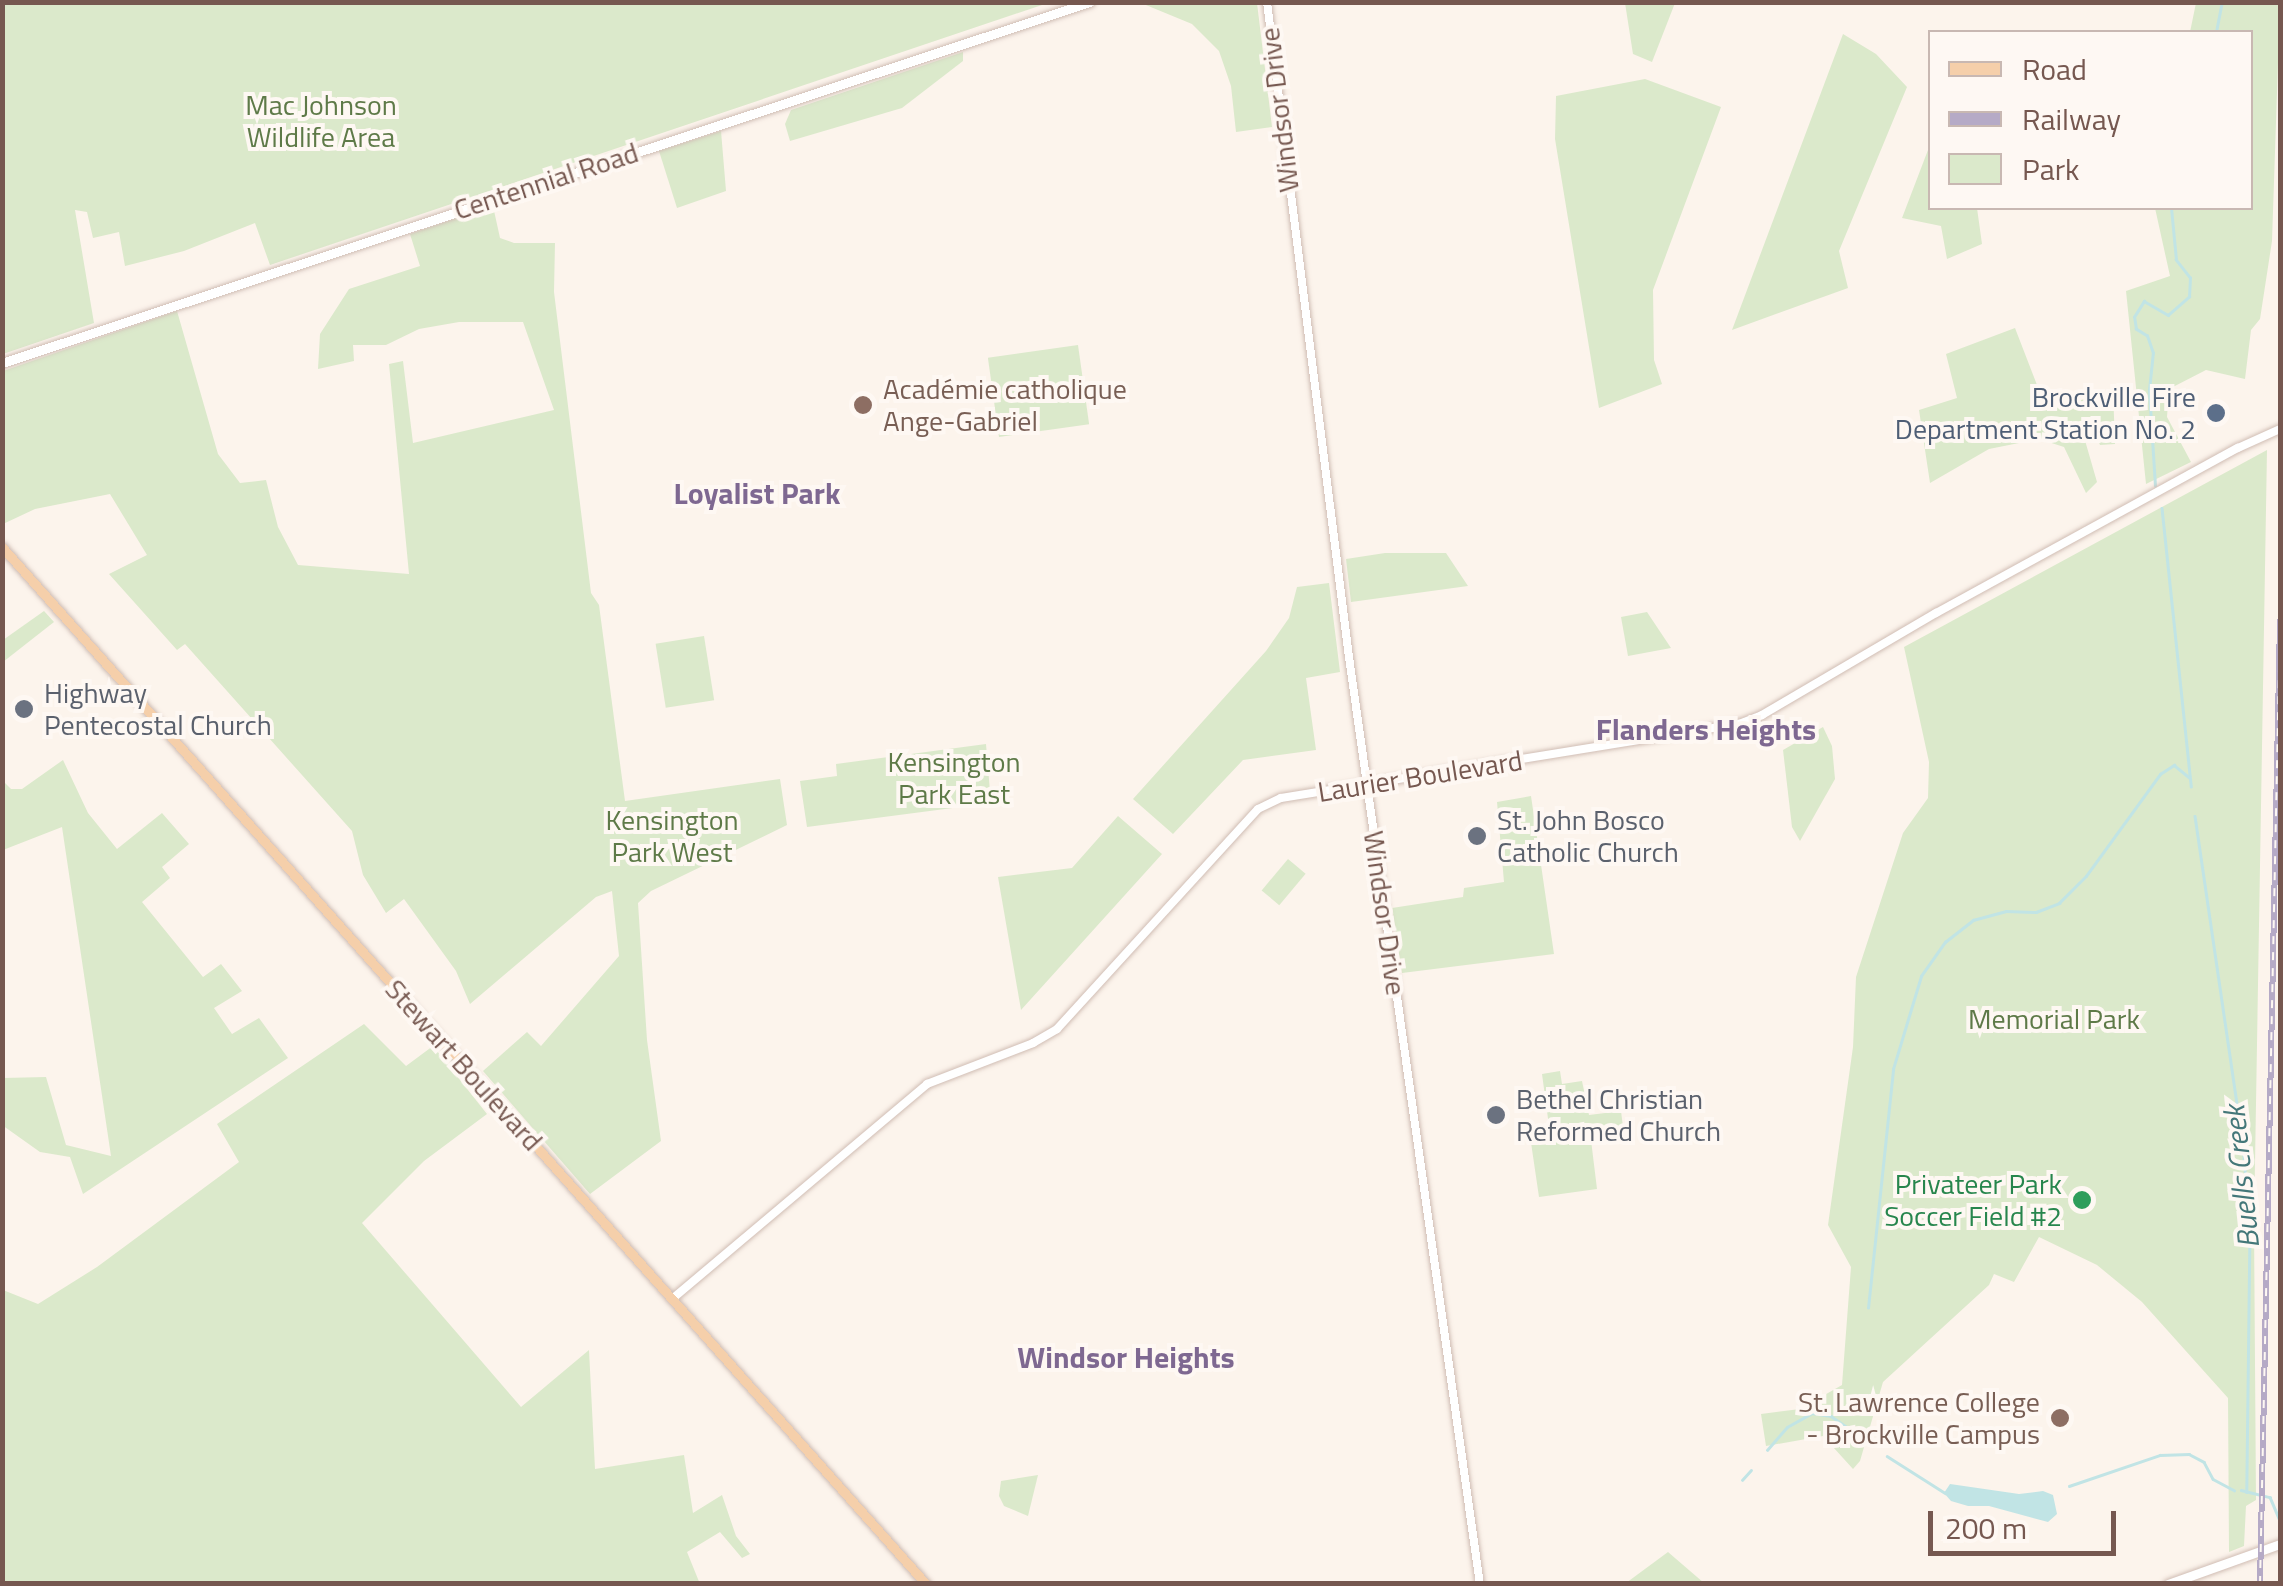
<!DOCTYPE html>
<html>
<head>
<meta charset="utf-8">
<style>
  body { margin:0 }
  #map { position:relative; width:2283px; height:1586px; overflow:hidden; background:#fcf4ec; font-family:"Titillium Web",sans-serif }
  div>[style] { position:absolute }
  .green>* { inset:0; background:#dbe9cb; transform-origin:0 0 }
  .water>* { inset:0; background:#c1e4e5 }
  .stream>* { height:2.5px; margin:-1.25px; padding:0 1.25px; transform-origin:1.25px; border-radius:1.25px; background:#c1e4e5 }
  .roads { filter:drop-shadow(0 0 2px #d0bdb4) drop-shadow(0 0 2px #d0bdb4) }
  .tertiary>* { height:8px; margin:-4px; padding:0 4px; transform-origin:4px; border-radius:4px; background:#fff }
  .secondary>* { height:9px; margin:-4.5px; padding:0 4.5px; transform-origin:4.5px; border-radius:4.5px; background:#fff }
  .primary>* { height:9px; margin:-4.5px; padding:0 4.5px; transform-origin:4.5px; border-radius:4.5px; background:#f5cfaa }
  .rail>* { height:6px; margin-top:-3px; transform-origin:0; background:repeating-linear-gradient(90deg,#fef8f3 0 8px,#b5aac6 0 16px); box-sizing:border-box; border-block:2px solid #b5aac6 }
  .dots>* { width:28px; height:28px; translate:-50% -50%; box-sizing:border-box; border:5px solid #fef8f3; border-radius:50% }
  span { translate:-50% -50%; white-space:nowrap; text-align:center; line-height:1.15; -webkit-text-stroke:8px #fef8f3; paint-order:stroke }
  .park-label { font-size:28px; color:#5e7a48 }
  .street-label { font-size:28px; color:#765850 }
  .education-label { font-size:28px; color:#785e54 }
  .left { translate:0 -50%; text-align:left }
  .right { translate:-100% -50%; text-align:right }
  .service-label { font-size:28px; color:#4e5e75 }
  .worship-label { font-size:28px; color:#5b616d }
  .leisure-label { font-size:28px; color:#27864d }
  .neighbourhood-label { font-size:30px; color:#7e6891; font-weight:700 }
  .water-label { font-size:30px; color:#447779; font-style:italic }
  .frame { position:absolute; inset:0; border:5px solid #765850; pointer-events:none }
  .legend { position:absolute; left:1928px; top:30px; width:325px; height:180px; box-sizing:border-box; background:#fef8f3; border:2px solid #c8b8b2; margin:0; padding:12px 18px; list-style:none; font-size:30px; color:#765850 }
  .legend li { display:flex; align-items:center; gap:20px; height:50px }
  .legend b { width:50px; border:2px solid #c8b8b2 }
  .scale { position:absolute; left:1928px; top:1511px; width:188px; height:45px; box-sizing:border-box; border:5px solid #765850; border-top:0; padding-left:12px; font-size:30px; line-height:35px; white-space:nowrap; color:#765850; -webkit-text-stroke:8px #fef8f3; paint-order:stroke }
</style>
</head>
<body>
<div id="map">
  <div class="green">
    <i style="clip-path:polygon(2px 3px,3px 2px,1048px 3px,270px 265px,255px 223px,184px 251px,125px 266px,119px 232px,93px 238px,87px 212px,75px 210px,94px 323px,3px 354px)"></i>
    <i style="clip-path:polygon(1141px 3px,1257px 3px,1272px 127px,1236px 132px,1231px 86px,1219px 51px,1192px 24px)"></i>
    <i style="clip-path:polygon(1625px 3px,1675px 3px,1652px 62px,1633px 54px)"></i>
    <i style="clip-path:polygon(2196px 3px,2280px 3px,2272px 241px,2260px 319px,2251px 330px,2245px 379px,2206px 370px,2169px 389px,2167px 417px,2191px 462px,2146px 484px,2126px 291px,2170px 276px,2155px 208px,2250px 208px,2250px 32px,2190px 32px)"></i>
    <i style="clip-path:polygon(1843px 34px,1876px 54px,1907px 87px,1839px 251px,1848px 288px,1732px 330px)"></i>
    <i style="clip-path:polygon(963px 52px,963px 61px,902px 108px,790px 141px,785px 124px,791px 110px)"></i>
    <i style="clip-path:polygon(1645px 79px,1721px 107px,1653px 290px,1654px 360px,1662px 384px,1599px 408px,1555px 139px,1556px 96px)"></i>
    <i style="clip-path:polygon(721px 131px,726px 191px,677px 208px,659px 151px)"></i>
    <i style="clip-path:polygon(1928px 150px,1930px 208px,1977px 208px,1982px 244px,1947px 259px,1941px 226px,1902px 218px)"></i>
    <i style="clip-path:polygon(493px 206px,500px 238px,514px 243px,555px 243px,554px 292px,591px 593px,599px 605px,625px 801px,780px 779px,787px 825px,651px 891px,638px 903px,647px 1040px,661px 1141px,590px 1194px,483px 1071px,527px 1032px,541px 1046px,619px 956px,612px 891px,596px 897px,470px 1004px,456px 971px,404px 899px,386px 913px,363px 875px,352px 831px,185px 644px,177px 650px,109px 574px,147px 555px,110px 494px,35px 509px,3px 524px,3px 371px,177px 311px,218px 454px,240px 483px,266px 480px,278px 527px,298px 565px,409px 574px,389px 364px,403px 361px,413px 443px,554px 410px,523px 322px,459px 322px,419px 329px,386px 345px,353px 345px,354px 361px,318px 369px,320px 334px,349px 289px,420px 266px,410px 234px)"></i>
    <i style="clip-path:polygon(2015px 328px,2047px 411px,2113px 390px,2115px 444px,2100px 445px,2092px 426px,2084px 437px,2097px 482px,2086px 493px,2064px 447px,2039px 439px,1989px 449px,1930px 483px,1919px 410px,1957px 398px,1946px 354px)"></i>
    <i style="left:1078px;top:345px;width:80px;height:91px;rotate:82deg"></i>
    <i style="clip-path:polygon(2267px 450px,2254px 1223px,2256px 1500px,2246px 1506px,2244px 1546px,2229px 1552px,2228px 1398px,2142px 1302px,2097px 1265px,2039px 1237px,2014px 1282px,1994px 1274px,1989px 1285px,1883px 1382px,1860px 1461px,1853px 1469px,1823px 1436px,1766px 1446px,1761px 1414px,1800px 1409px,1842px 1385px,1851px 1267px,1828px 1225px,1853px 1047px,1856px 977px,1903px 833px,1928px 798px,1929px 762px,1904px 647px)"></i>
    <i style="clip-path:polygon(1385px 553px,1446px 553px,1468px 586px,1351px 602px,1346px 559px)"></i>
    <i style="clip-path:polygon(1329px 583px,1340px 672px,1306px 678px,1316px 750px,1243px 760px,1173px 834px,1133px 799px,1266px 651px,1289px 618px,1297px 587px)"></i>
    <i style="clip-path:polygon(44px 611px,54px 622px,3px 662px,3px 640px)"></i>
    <i style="clip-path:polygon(1647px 612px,1671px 648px,1628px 656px,1621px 617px)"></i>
    <i style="left:704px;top:636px;width:65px;height:49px;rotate:81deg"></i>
    <i style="clip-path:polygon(1823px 727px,1832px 746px,1835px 779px,1800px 841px,1792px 827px,1783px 750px)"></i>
    <i style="clip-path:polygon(986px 744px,991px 803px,807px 827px,800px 781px,837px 776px,836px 764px)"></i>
    <i style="clip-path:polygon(63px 760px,88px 813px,117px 849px,162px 813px,189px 844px,162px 867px,170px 878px,142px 902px,203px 977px,221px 964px,242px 991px,214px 1008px,232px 1034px,259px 1018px,288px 1058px,83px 1194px,70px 1157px,40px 1152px,2px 1125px,3px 1078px,46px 1077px,66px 1145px,111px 1156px,62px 827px,3px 850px,3px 781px,11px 789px,22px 789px)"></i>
    <i style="clip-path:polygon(1531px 796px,1554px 954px,1402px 973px,1392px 908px,1463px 897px,1464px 888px,1504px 882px,1497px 802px)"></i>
    <i style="clip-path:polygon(1118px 816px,1162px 854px,1021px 1010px,998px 877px,1072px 868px)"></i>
    <i style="left:1288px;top:859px;width:23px;height:41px;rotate:40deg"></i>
    <i style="clip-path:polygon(364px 1024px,406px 1066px,433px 1046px,487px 1114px,424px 1161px,362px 1223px,521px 1407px,589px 1350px,595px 1469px,684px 1455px,693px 1513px,722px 1495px,736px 1536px,750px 1554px,742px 1558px,720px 1532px,687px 1552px,700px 1584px,3px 1583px,3px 1290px,38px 1304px,97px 1267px,239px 1162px,217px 1124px)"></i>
    <i style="clip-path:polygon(1560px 1071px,1562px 1084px,1582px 1081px,1589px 1115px,1621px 1111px,1624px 1135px,1591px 1140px,1597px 1189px,1539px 1197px,1529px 1129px,1549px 1126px,1542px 1074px)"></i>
    <i style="clip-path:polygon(1038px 1475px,1028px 1516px,1004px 1506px,999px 1496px,1001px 1481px)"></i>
    <i style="clip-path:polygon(1668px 1552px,1704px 1583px,1626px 1583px)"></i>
  </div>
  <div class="water">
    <i style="clip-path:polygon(1950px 1484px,2019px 1494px,2043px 1491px,2053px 1495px,2057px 1514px,2048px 1522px,1989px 1506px,1968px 1506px,1951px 1501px,1944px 1493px)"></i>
  </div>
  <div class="stream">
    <i style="left:2216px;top:32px;width:31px;rotate:-79deg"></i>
    <i style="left:2155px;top:486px;width:96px;rotate:-93.6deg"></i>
    <i style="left:2149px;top:390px;width:37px;rotate:-84deg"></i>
    <i style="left:2153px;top:353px;width:18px;rotate:-109deg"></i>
    <i style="left:2147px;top:336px;width:13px;rotate:-148deg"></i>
    <i style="left:2136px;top:329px;width:12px;rotate:-99deg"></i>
    <i style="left:2134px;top:317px;width:19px;rotate:-58deg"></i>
    <i style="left:2144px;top:301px;width:28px;rotate:30deg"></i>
    <i style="left:2168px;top:315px;width:28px;rotate:-41deg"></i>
    <i style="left:2189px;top:297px;width:19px;rotate:-87deg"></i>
    <i style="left:2190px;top:278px;width:23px;rotate:-128deg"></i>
    <i style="left:2176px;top:260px;width:52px;rotate:-95.5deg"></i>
    <i style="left:2162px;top:508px;width:280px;rotate:84deg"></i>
    <i style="left:2195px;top:816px;width:331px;rotate:81.7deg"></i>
    <i style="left:2243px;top:1144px;width:85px;rotate:85.3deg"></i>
    <i style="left:2250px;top:1229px;width:263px;rotate:90.7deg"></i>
    <i style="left:1868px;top:1308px;width:240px;rotate:-84deg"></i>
    <i style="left:1893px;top:1069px;width:97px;rotate:-73.2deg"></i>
    <i style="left:1921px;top:976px;width:42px;rotate:-54.8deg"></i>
    <i style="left:1945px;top:942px;width:36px;rotate:-38deg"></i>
    <i style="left:1973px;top:920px;width:34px;rotate:-15deg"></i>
    <i style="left:2006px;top:911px;width:30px;rotate:2deg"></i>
    <i style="left:2036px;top:912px;width:25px;rotate:-21deg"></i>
    <i style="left:2059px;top:903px;width:38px;rotate:-45deg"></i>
    <i style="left:2086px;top:876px;width:126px;rotate:-54deg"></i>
    <i style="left:2160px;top:774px;width:17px;rotate:-33deg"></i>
    <i style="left:2174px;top:765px;width:19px;rotate:39deg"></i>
    <i style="left:1767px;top:1450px;width:30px;rotate:-49deg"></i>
    <i style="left:1787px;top:1427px;width:29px;rotate:-29deg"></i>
    <i style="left:1812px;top:1413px;width:19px;rotate:9deg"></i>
    <i style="left:1831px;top:1416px;width:32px;rotate:35deg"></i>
    <i style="left:1887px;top:1456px;width:69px;rotate:32.5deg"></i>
    <i style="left:1742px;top:1480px;width:13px;rotate:-48deg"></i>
    <i style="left:2069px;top:1486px;width:96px;rotate:-18.8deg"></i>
    <i style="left:2160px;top:1455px;width:29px;rotate:-2deg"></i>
    <i style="left:2189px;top:1454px;width:17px;rotate:28deg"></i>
    <i style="left:2204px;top:1462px;width:19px;rotate:62deg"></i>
    <i style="left:2213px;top:1479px;width:24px;rotate:28deg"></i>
    <i style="left:2241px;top:1490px;width:30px;rotate:14deg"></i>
    <i style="left:2270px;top:1497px;width:25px;rotate:67deg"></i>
  </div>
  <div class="roads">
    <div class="tertiary">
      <i style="left:1267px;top:2px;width:653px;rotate:82.87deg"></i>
      <i style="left:1348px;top:650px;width:943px;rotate:81.96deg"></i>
      <i style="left:672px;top:1299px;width:334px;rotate:-40.1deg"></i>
      <i style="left:927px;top:1084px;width:114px;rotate:-21.1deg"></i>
      <i style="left:1033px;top:1043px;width:28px;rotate:-30deg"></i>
      <i style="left:1057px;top:1029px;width:298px;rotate:-47.6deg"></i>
      <i style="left:1258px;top:809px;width:25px;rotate:-26deg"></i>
      <i style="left:1281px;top:798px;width:464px;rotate:-9.2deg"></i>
      <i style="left:1739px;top:724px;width:25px;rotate:-21deg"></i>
      <i style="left:1762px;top:715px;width:202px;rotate:-30.4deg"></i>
      <i style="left:1936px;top:613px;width:344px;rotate:-28.7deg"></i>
      <i style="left:2238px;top:448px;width:46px;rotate:-24.3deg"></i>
    </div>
    <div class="secondary">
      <i style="left:2px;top:363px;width:1146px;rotate:-18.36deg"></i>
      <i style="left:2168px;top:1584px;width:119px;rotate:-19.7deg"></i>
    </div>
    <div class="primary">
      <i style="left:2px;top:547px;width:1389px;rotate:48.3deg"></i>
    </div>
  </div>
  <div class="rail">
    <i style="left:2260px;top:1584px;width:965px;rotate:-88.81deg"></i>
  </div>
  <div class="dots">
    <i style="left:863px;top:405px;background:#8d6e63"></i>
    <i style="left:2216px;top:413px;background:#5c6f8a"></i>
    <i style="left:24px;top:709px;background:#6b7280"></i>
    <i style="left:1477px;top:836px;background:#6b7280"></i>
    <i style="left:1496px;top:1115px;background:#6b7280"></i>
    <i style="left:2082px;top:1200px;background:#2e9e5b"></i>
    <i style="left:2060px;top:1418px;background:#8d6e63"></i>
  </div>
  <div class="park-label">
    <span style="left:321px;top:121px">Mac Johnson<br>Wildlife Area</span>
    <span style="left:954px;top:778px">Kensington<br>Park East</span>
    <span style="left:672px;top:836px">Kensington<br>Park West</span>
    <span style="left:2054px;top:1019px">Memorial Park</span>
  </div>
  <div class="street-label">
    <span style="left:1279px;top:110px;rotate:-97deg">Windsor Drive</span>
    <span style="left:546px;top:181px;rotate:-18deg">Centennial Road</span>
    <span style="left:1420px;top:776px;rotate:-9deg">Laurier Boulevard</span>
    <span style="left:1385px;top:913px;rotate:82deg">Windsor Drive</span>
    <span style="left:464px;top:1065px;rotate:48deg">Stewart Boulevard</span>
  </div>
  <div class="education-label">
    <span class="left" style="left:883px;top:405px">Académie catholique<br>Ange-Gabriel</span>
    <span class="right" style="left:2040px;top:1418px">St. Lawrence College<br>- Brockville Campus</span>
  </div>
  <div class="service-label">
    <span class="right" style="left:2196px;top:413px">Brockville Fire<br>Department Station No. 2</span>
  </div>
  <div class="worship-label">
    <span class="left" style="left:44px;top:709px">Highway<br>Pentecostal Church</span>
    <span class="left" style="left:1497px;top:836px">St. John Bosco<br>Catholic Church</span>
    <span class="left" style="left:1516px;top:1115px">Bethel Christian<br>Reformed Church</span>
  </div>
  <div class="leisure-label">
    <span class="right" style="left:2062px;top:1200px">Privateer Park<br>Soccer Field #2</span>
  </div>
  <div class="neighbourhood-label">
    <span style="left:757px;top:493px">Loyalist Park</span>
    <span style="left:1706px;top:729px">Flanders Heights</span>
    <span style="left:1126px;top:1357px">Windsor Heights</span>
  </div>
  <div class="water-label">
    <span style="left:2241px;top:1177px;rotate:-96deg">Buells Creek</span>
  </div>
  <div class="frame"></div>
  <ul class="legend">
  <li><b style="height:12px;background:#f5cfaa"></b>Road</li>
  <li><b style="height:12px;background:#b5aac6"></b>Railway</li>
  <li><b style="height:28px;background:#dbe9cb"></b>Park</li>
  </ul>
  <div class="scale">200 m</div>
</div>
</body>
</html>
